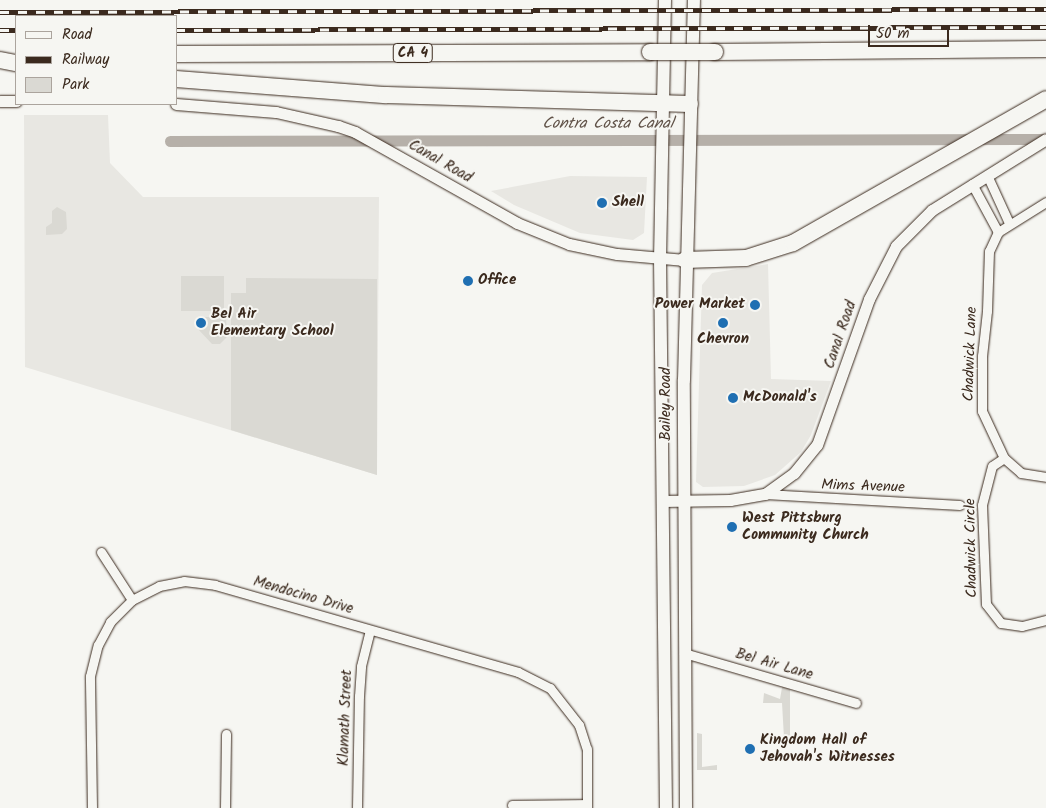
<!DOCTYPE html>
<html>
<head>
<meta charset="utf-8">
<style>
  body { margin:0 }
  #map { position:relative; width:1046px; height:808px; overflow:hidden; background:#f6f6f2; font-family:Kalam,sans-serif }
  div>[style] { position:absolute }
  .built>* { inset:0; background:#e8e7e2 }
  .green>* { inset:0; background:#dad9d3; transform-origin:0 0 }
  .canal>* { height:11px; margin:-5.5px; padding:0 5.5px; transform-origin:5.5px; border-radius:5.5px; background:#b6b0a9 }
  .roads { filter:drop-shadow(0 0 1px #3b2a1e) drop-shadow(0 0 1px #3b2a1e) }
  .minor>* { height:9px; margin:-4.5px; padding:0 4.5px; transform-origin:4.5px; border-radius:4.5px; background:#f6f6f2 }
  .tertiary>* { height:11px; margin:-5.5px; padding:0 5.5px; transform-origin:5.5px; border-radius:5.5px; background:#f6f6f2 }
  .secondary>* { height:12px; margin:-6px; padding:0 6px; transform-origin:6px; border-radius:6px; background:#f6f6f2 }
  .motorway>* { height:16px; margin:-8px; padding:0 8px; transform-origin:8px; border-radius:8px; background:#f6f6f2 }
  .rail>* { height:5px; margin-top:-2.5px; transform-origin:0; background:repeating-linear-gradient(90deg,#f6f6f2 0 9px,#3b2a1e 0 18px); box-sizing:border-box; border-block:1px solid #3b2a1e }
  .bridges { filter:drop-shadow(0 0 1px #3b2a1e) drop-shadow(0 0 1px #3b2a1e) }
  .motorway-bridge>* { height:16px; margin:-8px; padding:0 8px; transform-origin:8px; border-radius:8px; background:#f6f6f2 }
  .dots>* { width:14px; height:14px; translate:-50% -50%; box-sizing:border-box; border:2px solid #f6f6f2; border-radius:50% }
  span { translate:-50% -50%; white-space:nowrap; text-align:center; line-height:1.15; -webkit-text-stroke:4px #f6f6f2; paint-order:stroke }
  .shield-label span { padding:1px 4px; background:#f6f6f2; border:1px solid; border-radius:4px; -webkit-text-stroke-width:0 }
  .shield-label { font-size:14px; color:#3b2a1e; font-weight:700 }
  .street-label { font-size:15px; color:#3b2a1e }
  .poi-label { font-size:15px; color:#3b2a1e; font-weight:700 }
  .left { translate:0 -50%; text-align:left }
  .right { translate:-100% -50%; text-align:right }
  .water-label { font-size:16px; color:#605248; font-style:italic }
  .legend { position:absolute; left:15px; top:15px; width:162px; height:90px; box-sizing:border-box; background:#f6f6f2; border:1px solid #aba49d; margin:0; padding:6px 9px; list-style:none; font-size:15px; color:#3b2a1e }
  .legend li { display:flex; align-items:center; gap:10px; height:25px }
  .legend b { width:25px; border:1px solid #aba49d }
  .scale { position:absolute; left:868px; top:25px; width:81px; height:22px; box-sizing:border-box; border:2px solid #3b2a1e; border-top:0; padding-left:6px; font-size:15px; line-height:18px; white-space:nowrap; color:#3b2a1e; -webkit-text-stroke:4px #f6f6f2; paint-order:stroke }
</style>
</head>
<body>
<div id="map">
  <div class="built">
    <i style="clip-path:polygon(24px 115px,108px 115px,110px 163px,143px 197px,379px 197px,377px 475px,25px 367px)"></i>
    <i style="clip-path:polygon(570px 176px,647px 177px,644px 233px,633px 240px,580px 233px,514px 205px,491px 191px)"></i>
    <i style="clip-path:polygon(768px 264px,771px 379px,831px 381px,811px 435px,801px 452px,775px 475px,744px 486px,703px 487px,696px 482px,702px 285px,712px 273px)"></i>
  </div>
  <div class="green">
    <i style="clip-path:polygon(57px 207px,66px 212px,67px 229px,62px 234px,46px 235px,46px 227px,52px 223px,52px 211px)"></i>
    <i style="left:224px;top:276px;width:35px;height:43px;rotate:90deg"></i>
    <i style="clip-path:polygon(246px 278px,377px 279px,377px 475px,231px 430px,231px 293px,246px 293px)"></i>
    <i style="clip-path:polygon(197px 317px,226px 317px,227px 337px,220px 344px,212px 344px,197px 328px)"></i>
    <i style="clip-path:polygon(783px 682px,790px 684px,790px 737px,784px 738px,782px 703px,763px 703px,764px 693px,780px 699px)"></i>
    <i style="clip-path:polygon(697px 733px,702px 734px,702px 767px,717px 765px,717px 770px,697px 770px)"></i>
  </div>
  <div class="canal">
    <i style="left:170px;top:141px;width:876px;rotate:-0.13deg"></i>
  </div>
  <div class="roads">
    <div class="minor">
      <i style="left:987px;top:175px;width:53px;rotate:65.4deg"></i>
      <i style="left:972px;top:184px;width:55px;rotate:61.6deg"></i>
      <i style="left:1046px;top:202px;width:57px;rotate:148deg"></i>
      <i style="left:998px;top:232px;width:21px;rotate:115deg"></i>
      <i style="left:989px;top:251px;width:60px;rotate:91.9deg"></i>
      <i style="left:987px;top:311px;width:45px;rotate:96.3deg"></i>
      <i style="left:982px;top:356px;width:55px;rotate:90deg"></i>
      <i style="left:982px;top:411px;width:52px;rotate:64.9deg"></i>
      <i style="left:1004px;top:458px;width:23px;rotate:41deg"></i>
      <i style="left:1021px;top:473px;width:25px;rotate:9deg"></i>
      <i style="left:1004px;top:458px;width:14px;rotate:146deg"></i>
      <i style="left:992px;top:466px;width:40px;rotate:104.4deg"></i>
      <i style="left:982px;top:505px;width:99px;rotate:87.7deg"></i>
      <i style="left:986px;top:604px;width:24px;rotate:52deg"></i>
      <i style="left:1001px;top:623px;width:21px;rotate:8deg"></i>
      <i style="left:1022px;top:626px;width:25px;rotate:-14deg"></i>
      <i style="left:765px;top:494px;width:195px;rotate:3.2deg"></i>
      <i style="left:101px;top:552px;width:57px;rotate:57.1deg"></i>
      <i style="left:684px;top:653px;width:179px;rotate:16.2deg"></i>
      <i style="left:512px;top:805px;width:75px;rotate:-0.8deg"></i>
      <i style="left:92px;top:808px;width:132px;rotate:-90.9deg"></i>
      <i style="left:90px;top:676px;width:32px;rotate:-76deg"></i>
      <i style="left:98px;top:645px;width:26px;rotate:-62deg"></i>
      <i style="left:110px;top:622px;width:31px;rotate:-45deg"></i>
      <i style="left:132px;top:600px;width:30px;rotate:-27deg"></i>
      <i style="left:159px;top:586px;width:25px;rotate:-11deg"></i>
      <i style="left:184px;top:581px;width:31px;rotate:7deg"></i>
      <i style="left:215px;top:585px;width:315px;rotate:16deg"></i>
      <i style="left:518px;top:672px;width:36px;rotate:27deg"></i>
      <i style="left:550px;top:688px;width:47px;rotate:51.9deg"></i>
      <i style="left:579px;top:725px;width:25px;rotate:72deg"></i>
      <i style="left:587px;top:749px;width:59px;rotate:90deg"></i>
      <i style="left:225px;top:808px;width:74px;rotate:-89.2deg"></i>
      <i style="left:357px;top:808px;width:112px;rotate:-89deg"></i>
      <i style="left:359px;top:696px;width:30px;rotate:-86deg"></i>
      <i style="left:361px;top:666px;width:37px;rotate:-76deg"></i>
    </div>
    <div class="tertiary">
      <i style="left:0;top:101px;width:16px"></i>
      <i style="left:176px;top:104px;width:100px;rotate:4.6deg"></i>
      <i style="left:276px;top:112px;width:64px;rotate:12.7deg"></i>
      <i style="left:338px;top:126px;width:18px;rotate:19deg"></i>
      <i style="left:355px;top:132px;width:186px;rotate:29.3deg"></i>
      <i style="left:517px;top:223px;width:56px;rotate:22deg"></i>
      <i style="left:569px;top:244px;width:49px;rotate:11.8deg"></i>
      <i style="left:617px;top:254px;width:68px;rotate:5deg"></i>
      <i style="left:662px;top:501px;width:68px;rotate:-0.8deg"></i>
      <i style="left:730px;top:500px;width:36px;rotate:-10deg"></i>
      <i style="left:765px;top:494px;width:36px;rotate:-36deg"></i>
      <i style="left:794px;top:473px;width:36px;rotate:-51deg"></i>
      <i style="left:817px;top:445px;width:155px;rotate:-70.4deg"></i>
      <i style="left:869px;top:299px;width:59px;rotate:-63deg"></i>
      <i style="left:896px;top:246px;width:51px;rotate:-45deg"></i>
      <i style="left:932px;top:210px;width:134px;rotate:-31.9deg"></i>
    </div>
    <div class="secondary">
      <i style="left:665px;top:0;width:257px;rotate:91.1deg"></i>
      <i style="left:660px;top:257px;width:551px;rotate:89.38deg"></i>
      <i style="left:686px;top:808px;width:428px;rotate:-90.3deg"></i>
      <i style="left:684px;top:380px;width:380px;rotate:-88.5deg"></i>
    </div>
    <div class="motorway">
      <i style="left:715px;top:52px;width:331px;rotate:-0.5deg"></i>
      <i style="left:176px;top:54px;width:474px;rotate:-0.2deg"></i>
      <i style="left:0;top:60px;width:16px;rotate:11deg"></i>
      <i style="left:176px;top:79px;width:211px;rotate:4.4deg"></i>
      <i style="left:386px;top:95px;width:304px;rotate:1.7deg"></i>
      <i style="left:685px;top:260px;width:61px;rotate:-1.9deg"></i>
      <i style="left:746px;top:258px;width:49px;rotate:-17.7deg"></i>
      <i style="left:793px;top:243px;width:291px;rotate:-29.6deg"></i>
    </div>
  </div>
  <div class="rail">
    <i style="left:0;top:12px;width:1046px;rotate:-0.16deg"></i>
    <i style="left:0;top:30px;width:16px"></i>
    <i style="left:176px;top:30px;width:870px;rotate:-0.2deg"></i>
  </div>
  <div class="bridges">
    <div class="motorway-bridge">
      <i style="left:650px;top:52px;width:65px"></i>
    </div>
  </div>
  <div class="dots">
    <i style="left:602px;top:203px;background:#1f6fb2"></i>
    <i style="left:468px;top:281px;background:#1f6fb2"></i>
    <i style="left:755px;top:305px;background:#1f6fb2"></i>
    <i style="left:201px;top:323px;background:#1f6fb2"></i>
    <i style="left:723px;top:323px;background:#1f6fb2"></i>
    <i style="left:733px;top:398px;background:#1f6fb2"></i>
    <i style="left:732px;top:527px;background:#1f6fb2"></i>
    <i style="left:750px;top:749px;background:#1f6fb2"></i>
  </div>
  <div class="shield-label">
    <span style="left:413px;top:53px">CA 4</span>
  </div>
  <div class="street-label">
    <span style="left:440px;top:162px;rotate:30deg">Canal Road</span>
    <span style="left:841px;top:335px;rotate:-71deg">Canal Road</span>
    <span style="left:971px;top:354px;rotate:-88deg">Chadwick Lane</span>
    <span style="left:667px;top:404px;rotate:-90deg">Bailey Road</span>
    <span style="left:863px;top:487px;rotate:2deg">Mims Avenue</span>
    <span style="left:972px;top:548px;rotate:-91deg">Chadwick Circle</span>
    <span style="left:303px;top:596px;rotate:16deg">Mendocino Drive</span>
    <span style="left:774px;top:665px;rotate:16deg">Bel Air Lane</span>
    <span style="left:346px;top:718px;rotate:-88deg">Klamath Street</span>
  </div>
  <div class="poi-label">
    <span class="left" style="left:612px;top:203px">Shell</span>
    <span class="left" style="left:478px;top:281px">Office</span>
    <span class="right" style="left:745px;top:305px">Power Market</span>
    <span class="left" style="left:211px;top:323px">Bel Air<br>Elementary School</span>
    <span style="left:723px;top:340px">Chevron</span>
    <span class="left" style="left:743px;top:398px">McDonald's</span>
    <span class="left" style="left:742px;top:527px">West Pittsburg<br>Community Church</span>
    <span class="left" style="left:760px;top:749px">Kingdom Hall of<br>Jehovah's Witnesses</span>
  </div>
  <div class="water-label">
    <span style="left:608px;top:124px">Contra Costa Canal</span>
  </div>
  <ul class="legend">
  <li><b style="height:6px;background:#f6f6f2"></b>Road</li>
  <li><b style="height:6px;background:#3b2a1e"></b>Railway</li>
  <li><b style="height:14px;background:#dad9d3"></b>Park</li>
  </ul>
  <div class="scale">50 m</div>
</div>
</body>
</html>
